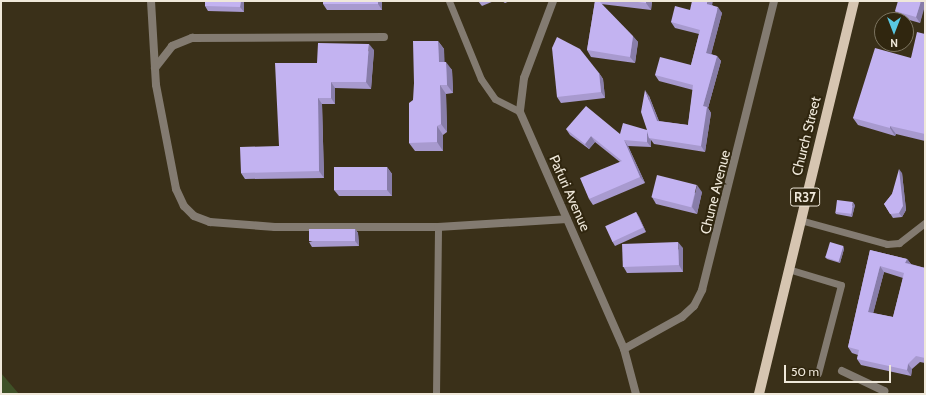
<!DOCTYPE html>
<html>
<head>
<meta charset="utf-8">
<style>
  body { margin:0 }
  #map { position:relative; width:926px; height:395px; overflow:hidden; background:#3a3019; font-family:Cabin,sans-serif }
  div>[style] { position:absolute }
  .green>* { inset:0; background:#3f5127 }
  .lane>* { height:7px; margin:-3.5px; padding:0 3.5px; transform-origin:3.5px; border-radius:3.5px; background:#837b71 }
  .street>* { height:8px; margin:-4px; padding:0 4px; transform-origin:4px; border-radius:4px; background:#837b71 }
  .primary>* { height:10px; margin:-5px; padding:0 5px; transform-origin:5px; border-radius:5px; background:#d6c5b1 }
  .wall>* { inset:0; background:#a89acf }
  .shaded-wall>* { inset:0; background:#887da9 }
  .building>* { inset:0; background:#c3b3f1; transform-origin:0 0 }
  span { translate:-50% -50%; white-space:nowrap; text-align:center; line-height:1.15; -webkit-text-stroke:4px #30260f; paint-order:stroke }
  .shield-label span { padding:1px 3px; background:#30260f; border:1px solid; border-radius:3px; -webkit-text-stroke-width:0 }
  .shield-label { font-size:13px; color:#efe8da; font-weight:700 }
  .street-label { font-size:14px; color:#efe8da }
  .frame { position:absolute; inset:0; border:2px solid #efe8da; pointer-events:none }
  .north { position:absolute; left:874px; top:12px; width:40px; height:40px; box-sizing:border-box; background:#30260f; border:1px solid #7c7460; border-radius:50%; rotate:180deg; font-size:11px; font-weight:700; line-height:16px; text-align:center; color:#efe8da }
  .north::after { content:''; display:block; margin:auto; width:14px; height:18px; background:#59c8e4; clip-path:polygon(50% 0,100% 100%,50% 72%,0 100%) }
  .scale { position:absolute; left:784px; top:365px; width:107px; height:18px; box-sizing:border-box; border:2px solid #efe8da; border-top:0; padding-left:5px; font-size:12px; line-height:14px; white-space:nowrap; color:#efe8da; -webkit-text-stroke:3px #30260f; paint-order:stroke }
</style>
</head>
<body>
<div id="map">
  <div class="green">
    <i style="clip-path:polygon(1px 373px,19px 394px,1px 394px)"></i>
  </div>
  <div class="lane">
    <i style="left:449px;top:1px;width:84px;rotate:67.7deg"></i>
    <i style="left:481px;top:79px;width:24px;rotate:55deg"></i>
    <i style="left:495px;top:99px;width:28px;rotate:27deg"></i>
    <i style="left:800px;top:220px;width:90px;rotate:15.4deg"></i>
    <i style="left:887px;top:244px;width:12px;rotate:-5deg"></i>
    <i style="left:899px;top:243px;width:33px;rotate:-38deg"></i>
    <i style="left:788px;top:269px;width:55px;rotate:16.8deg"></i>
    <i style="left:841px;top:285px;width:91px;rotate:104.6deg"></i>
    <i style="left:436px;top:394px;width:167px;rotate:-89.3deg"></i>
  </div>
  <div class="street">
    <i style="left:151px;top:1px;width:84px;rotate:86.6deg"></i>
    <i style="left:156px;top:85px;width:106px;rotate:79.1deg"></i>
    <i style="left:176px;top:189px;width:19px;rotate:65deg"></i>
    <i style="left:184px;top:206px;width:14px;rotate:45deg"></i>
    <i style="left:194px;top:216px;width:17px;rotate:21deg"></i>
    <i style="left:210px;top:222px;width:65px;rotate:4.4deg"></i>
    <i style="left:275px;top:227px;width:163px"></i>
    <i style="left:438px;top:227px;width:129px;rotate:-3.5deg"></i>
    <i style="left:553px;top:1px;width:82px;rotate:110.6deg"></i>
    <i style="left:524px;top:78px;width:34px;rotate:97deg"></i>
    <i style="left:520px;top:112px;width:259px;rotate:66.3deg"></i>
    <i style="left:624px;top:349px;width:47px;rotate:75.1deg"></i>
    <i style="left:155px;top:68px;width:28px;rotate:-52deg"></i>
    <i style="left:172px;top:46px;width:22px;rotate:-22deg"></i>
    <i style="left:192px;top:38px;width:192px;rotate:-0.3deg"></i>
    <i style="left:624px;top:349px;width:66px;rotate:-28.9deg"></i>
    <i style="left:682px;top:317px;width:16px;rotate:-43deg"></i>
    <i style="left:694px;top:306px;width:18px;rotate:-63deg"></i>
    <i style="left:702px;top:290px;width:298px;rotate:-76deg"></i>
    <i style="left:842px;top:371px;width:47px;rotate:25.5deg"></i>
    <i style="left:884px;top:391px;width:3px;rotate:90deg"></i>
  </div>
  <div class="primary">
    <i style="left:759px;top:394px;width:404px;rotate:-76.4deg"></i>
  </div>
  <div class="wall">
    <i style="clip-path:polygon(205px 1px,244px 1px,244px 12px,208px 11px,205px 6px)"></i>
    <i style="clip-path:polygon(323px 1px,404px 1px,404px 2px,382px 2px,382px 10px,327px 10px,323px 4px)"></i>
    <i style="clip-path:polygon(478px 1px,494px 1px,482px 6px)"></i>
    <i style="clip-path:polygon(502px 1px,510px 1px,505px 3px)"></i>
    <i style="clip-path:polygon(595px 1px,652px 1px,651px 10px,601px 4px,638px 42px,635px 63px,591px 57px,587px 50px)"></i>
    <i style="clip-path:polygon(925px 1px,920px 23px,899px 17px,895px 11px)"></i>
    <i style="clip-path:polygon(712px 5px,722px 13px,711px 54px,717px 56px,721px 61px,708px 108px,711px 113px,705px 152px,654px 144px,651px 140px,651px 147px,628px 146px,645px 183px,593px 205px,589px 199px,620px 162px,595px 142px,589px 149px,570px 135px,566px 129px,620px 134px,647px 130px,649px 96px,659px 121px,688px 125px,693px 90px,659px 81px,655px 75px,691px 65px,699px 34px,675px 28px,671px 22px,690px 10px)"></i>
    <i style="clip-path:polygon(925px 34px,925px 141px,896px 134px,895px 136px,858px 125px,853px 118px,911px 58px)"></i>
    <i style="clip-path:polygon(438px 41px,444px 49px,444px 62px,452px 70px,453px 93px,446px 94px,447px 132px,443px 135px,443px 151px,415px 151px,409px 143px,413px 100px)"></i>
    <i style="clip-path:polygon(374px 50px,371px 89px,335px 88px,335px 104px,322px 104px,324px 178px,245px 179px,241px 173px,279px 146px,317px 63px)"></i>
    <i style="clip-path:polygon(599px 73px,603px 79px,605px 98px,561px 103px,557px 97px)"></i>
    <i style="clip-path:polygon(387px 167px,392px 174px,392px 196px,339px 196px,334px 190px)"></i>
    <i style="clip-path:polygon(902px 173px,906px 210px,902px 217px,893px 218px,884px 204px,892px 194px)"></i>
    <i style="clip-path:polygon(702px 192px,697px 214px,656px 204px,652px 197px)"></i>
    <i style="clip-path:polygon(855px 205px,852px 217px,836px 214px,835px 212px)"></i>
    <i style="clip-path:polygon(636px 212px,639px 217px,646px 232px,615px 246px,612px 241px)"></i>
    <i style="clip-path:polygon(355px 229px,358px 233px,359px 246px,312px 247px,309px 242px)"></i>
    <i style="clip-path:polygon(843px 246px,844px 249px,840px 263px,827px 259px,825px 257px)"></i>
    <i style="clip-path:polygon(683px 248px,683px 272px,627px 273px,623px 266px)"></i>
    <i style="clip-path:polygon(evenodd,870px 250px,907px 259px,911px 264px,925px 268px,925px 363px,920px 362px,912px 369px,911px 376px,861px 365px,857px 359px,858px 355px,852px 353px,848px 347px,870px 250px,884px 272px,903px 278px,893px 317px,873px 313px,884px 272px)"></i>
  </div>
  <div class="shaded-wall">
    <i style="clip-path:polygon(241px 1px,244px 1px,244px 12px,240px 7px)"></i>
    <i style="clip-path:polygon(378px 1px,382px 1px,382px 10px,378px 4px)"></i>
    <i style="clip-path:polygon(646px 1px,652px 1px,651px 10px,646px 3px)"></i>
    <i style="clip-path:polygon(708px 1px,713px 1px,711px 10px,707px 4px)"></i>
    <i style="clip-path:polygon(921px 1px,925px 1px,925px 6px,920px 23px,916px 17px)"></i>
    <i style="clip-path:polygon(718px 7px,722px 13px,710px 59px,706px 53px)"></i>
    <i style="clip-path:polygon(633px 36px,638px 42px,635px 63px,630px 57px)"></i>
    <i style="clip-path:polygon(438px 41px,444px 49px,445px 70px,439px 62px)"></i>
    <i style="clip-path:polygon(369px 44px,374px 50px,371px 89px,366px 82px)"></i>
    <i style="clip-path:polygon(717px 56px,721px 61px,708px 108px,711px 113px,705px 152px,701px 146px,703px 106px)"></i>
    <i style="clip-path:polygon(446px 62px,452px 70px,453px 93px,447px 85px)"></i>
    <i style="clip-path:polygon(599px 73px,603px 79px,605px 98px,601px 92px)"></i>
    <i style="clip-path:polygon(331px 82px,335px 88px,335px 104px,331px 98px)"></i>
    <i style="clip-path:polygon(440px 85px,446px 94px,447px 132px,441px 124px)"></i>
    <i style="clip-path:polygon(645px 90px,649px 96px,661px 127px,657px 121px)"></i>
    <i style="clip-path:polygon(318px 98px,322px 104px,324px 178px,319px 171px)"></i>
    <i style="clip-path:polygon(437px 126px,443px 135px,443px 151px,437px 142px)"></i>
    <i style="clip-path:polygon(890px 126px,896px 134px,895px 136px,890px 128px)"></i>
    <i style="clip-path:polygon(647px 131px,649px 138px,651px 140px,651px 147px,647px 142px)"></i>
    <i style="clip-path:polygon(591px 136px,595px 142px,589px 149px,585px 144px)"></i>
    <i style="clip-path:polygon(624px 140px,628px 146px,645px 183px,640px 177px)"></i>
    <i style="clip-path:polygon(387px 167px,392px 174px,392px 196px,387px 190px)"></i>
    <i style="clip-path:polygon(899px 169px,902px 173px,906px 210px,902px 217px,899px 213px)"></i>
    <i style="clip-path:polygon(697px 185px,702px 192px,697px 214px,692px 207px)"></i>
    <i style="clip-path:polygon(853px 202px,855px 205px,852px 217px,851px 215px)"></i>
    <i style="clip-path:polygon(636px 212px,639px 217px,646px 232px,643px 227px)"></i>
    <i style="clip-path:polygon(355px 229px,358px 233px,359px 246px,355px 241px)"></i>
    <i style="clip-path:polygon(678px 242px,683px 248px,683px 272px,679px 265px)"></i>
    <i style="clip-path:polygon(843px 246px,844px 249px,840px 263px,838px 261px)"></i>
    <i style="clip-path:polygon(907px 259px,911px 264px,905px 263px)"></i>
    <i style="clip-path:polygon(880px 266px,884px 272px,872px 318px,868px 312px)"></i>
    <i style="clip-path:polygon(908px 364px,912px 369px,911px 376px,907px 370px)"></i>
  </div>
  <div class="building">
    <i style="clip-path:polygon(205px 1px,241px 1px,240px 7px,205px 6px)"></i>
    <i style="left:323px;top:1px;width:55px;height:3px"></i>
    <i style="clip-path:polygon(595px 1px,599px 1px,633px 36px,630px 57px,587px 50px)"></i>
    <i style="clip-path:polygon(629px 1px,646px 1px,646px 3px)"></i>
    <i style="clip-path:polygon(692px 1px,708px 1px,707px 4px,718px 7px,706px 53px,717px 56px,703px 106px,707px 107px,701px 146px,649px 138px,647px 131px,647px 142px,624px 140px,640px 177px,589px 199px,580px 178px,622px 161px,591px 136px,585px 144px,566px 129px,586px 106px,620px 134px,623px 123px,647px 130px,641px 112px,645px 90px,657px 121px,688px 125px,693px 85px,655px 75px,660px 57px,691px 65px,700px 30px,671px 22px,675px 6px,690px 10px)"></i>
    <i style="clip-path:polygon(898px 1px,921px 1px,916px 17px,895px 11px)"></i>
    <i style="clip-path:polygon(917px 32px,925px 34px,925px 134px,890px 126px,890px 128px,853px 118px,875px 48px,911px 58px)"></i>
    <i style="clip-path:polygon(557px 37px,580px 49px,599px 73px,601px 92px,557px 97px,552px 48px)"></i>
    <i style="clip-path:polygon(413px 41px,438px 41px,439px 62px,446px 62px,447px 85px,440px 85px,441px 124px,437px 126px,437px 142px,409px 143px,409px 103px,413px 100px,414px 83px)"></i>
    <i style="clip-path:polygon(318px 43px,369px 44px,366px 82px,331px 82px,331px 98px,318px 98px,319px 171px,241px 173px,240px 147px,279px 146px,275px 63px,317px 63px)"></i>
    <i style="left:334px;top:167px;width:53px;height:23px"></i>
    <i style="clip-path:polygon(899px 169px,903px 206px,899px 213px,890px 214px,884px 204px,892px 194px)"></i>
    <i style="left:657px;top:175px;width:41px;height:23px;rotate:14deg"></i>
    <i style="left:837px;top:200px;width:16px;height:12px;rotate:7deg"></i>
    <i style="left:636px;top:212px;width:17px;height:34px;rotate:65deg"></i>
    <i style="left:355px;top:229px;width:12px;height:46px;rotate:90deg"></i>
    <i style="left:678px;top:242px;width:23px;height:56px;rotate:88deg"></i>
    <i style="left:830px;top:242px;width:14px;height:16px;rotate:17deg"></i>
    <i style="clip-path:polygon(evenodd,870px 250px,907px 259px,905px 263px,925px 268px,925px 358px,916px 356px,908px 364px,907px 370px,857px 359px,859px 350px,848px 347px,870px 250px,880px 266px,904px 273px,893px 317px,868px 312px,880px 266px)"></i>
  </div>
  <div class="shield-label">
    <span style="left:805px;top:197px">R37</span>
  </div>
  <div class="street-label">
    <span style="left:806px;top:136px;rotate:-76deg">Church Street</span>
    <span style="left:715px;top:192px;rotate:-76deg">Chune Avenue</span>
    <span style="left:570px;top:193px;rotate:66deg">Pafuri Avenue</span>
  </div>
  <div class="frame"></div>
  <div class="north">N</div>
  <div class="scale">50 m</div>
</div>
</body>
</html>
